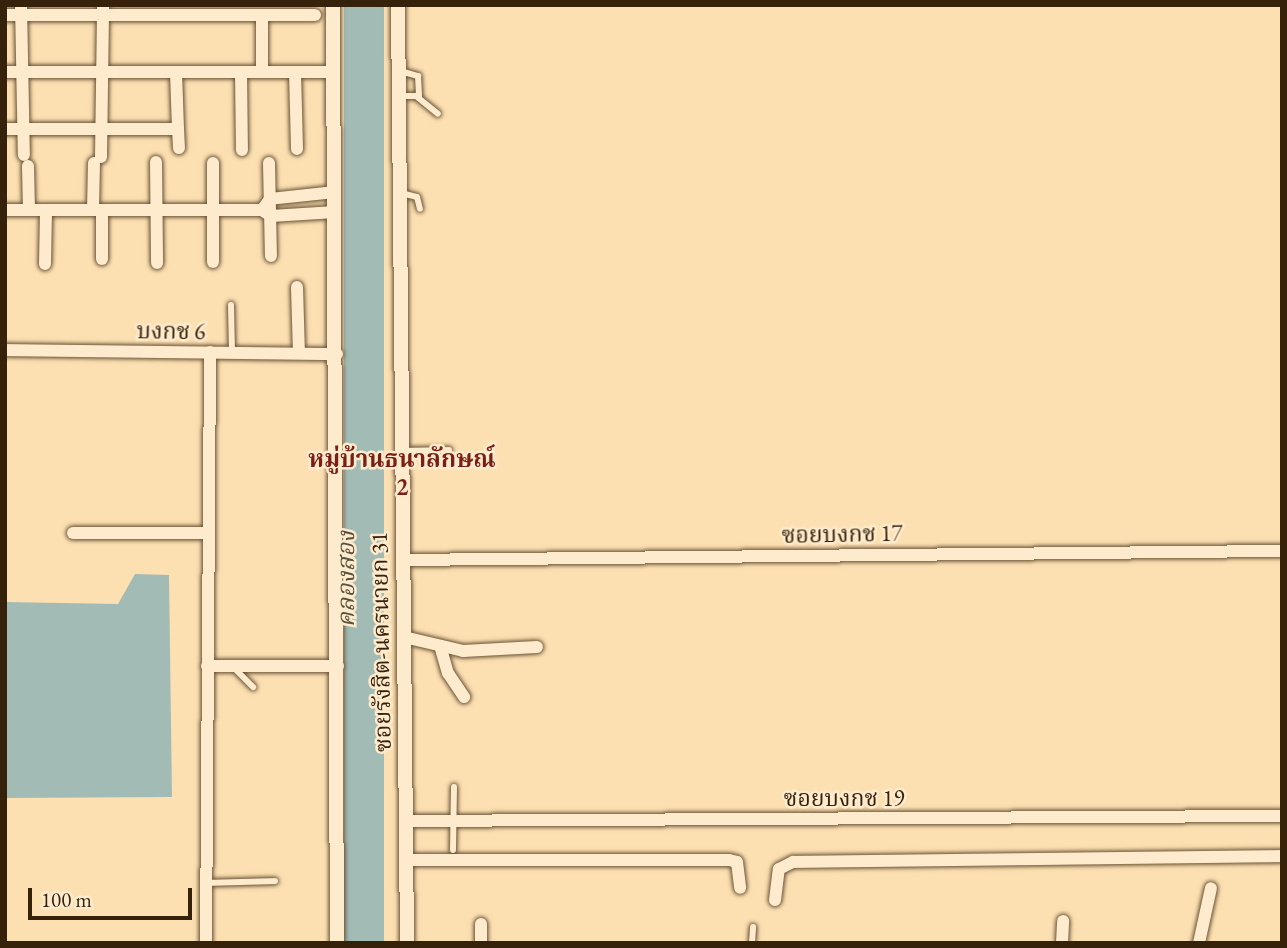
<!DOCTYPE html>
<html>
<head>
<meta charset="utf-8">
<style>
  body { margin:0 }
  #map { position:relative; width:1287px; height:948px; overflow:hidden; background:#fde0b2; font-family:"EB Garamond","Noto Serif Thai",serif }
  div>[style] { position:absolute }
  .water>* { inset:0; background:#a2bbb4; transform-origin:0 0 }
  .roads { filter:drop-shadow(0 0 2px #685235) drop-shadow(0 0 2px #685235) }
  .service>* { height:6px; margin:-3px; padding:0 3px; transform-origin:3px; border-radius:3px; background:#feebcd }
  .minor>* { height:12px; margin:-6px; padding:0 6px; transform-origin:6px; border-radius:6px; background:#feebcd }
  .tertiary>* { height:14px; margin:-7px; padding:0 7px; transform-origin:7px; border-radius:7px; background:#feebcd }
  span { translate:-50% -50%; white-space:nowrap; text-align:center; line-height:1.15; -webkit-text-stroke:5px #feebcd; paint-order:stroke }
  .street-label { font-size:23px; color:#36220b }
  .neighbourhood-label { font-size:24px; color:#7a1f14; font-weight:700 }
  .water-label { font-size:24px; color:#56503e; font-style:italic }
  .frame { position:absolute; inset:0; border:7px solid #36220b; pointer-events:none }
  .scale { position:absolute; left:28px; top:888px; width:164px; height:32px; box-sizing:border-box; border:4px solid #36220b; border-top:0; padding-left:9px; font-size:21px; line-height:24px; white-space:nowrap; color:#36220b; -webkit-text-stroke:5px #feebcd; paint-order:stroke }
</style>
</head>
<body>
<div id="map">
  <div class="water">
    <i style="left:344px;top:5px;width:40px;height:938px"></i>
    <i style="clip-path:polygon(135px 574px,169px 575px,172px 797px,5px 798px,5px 602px,118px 604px)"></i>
  </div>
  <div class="roads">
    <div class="service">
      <i style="left:400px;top:71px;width:19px;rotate:16deg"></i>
      <i style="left:418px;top:76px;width:22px;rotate:87deg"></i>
      <i style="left:398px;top:96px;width:18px"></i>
      <i style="left:416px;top:96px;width:28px;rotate:39deg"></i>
      <i style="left:401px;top:193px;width:16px;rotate:14deg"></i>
      <i style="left:417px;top:197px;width:12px;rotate:76deg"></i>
      <i style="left:231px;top:305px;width:47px;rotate:88.8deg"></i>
      <i style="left:402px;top:451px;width:47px;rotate:-1.2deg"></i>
      <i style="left:232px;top:666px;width:30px;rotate:45deg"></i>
      <i style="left:453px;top:850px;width:63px;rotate:-89.1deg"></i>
      <i style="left:207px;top:883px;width:68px;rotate:-1.7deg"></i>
      <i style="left:752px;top:943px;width:16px;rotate:-86deg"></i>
    </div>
    <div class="minor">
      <i style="left:21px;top:5px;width:150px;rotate:88.9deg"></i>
      <i style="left:5px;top:15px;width:310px"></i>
      <i style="left:262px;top:15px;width:57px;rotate:90deg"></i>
      <i style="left:5px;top:72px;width:328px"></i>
      <i style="left:241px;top:72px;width:78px;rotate:89.3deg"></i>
      <i style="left:295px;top:72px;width:77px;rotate:88.5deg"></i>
      <i style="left:5px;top:129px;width:173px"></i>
      <i style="left:178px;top:129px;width:57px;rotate:-92deg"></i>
      <i style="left:178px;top:129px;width:19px;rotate:87deg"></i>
      <i style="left:101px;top:157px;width:152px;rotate:-89.2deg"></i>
      <i style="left:156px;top:162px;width:101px;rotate:89.4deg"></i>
      <i style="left:213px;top:163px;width:99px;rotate:90deg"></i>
      <i style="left:269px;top:163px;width:93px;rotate:88.8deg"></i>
      <i style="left:28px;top:166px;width:44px;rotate:88.7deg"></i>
      <i style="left:335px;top:192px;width:65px;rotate:173.9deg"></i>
      <i style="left:270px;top:199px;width:14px;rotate:126deg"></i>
      <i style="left:262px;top:210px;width:11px;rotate:34deg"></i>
      <i style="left:271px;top:216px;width:64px;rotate:-3.6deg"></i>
      <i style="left:5px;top:210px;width:257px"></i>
      <i style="left:93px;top:210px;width:47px;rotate:-88.8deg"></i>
      <i style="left:102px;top:259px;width:48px;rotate:-90deg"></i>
      <i style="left:45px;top:264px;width:54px;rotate:-88.9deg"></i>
      <i style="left:297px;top:287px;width:66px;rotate:88.3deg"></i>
      <i style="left:5px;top:350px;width:332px;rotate:0.7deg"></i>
      <i style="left:73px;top:533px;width:135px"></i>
      <i style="left:403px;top:560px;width:879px;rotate:-0.59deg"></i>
      <i style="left:404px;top:637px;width:61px;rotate:13.3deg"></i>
      <i style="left:463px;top:651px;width:74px;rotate:-3.1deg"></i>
      <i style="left:441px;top:649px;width:25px;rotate:74deg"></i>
      <i style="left:448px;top:673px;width:29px;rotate:56deg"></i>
      <i style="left:207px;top:666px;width:131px"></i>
      <i style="left:406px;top:821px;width:876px;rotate:-0.33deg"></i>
      <i style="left:406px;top:860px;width:323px"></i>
      <i style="left:729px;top:860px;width:8px;rotate:14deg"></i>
      <i style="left:737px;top:862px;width:26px;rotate:83deg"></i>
      <i style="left:775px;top:900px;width:31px;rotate:-83deg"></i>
      <i style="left:779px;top:869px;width:16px;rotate:-27deg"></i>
      <i style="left:793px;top:862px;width:489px;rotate:-0.7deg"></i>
      <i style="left:206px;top:943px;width:591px;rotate:-89.61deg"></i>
      <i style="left:481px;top:943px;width:19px;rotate:-90deg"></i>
      <i style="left:1062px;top:943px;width:22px;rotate:-87deg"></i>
      <i style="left:1199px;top:943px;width:56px;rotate:-77.7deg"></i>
    </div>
    <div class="tertiary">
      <i style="left:333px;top:5px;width:938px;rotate:89.76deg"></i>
      <i style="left:398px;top:5px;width:938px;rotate:89.45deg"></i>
    </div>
  </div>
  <div class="street-label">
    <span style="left:171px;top:331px;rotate:1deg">บงกช 6</span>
    <span style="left:842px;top:534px;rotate:-1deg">ซอยบงกช 17</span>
    <span style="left:381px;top:642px;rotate:-91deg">ซอยรังสิต-นครนายก 31</span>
    <span style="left:844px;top:798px">ซอยบงกช 19</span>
  </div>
  <div class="neighbourhood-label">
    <span style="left:402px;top:473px">หมู่บ้านธนาลักษณ์<br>2</span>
  </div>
  <div class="water-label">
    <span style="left:346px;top:579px;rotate:-90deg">คลองสอง</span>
  </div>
  <div class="frame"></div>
  <div class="scale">100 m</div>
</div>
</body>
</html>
